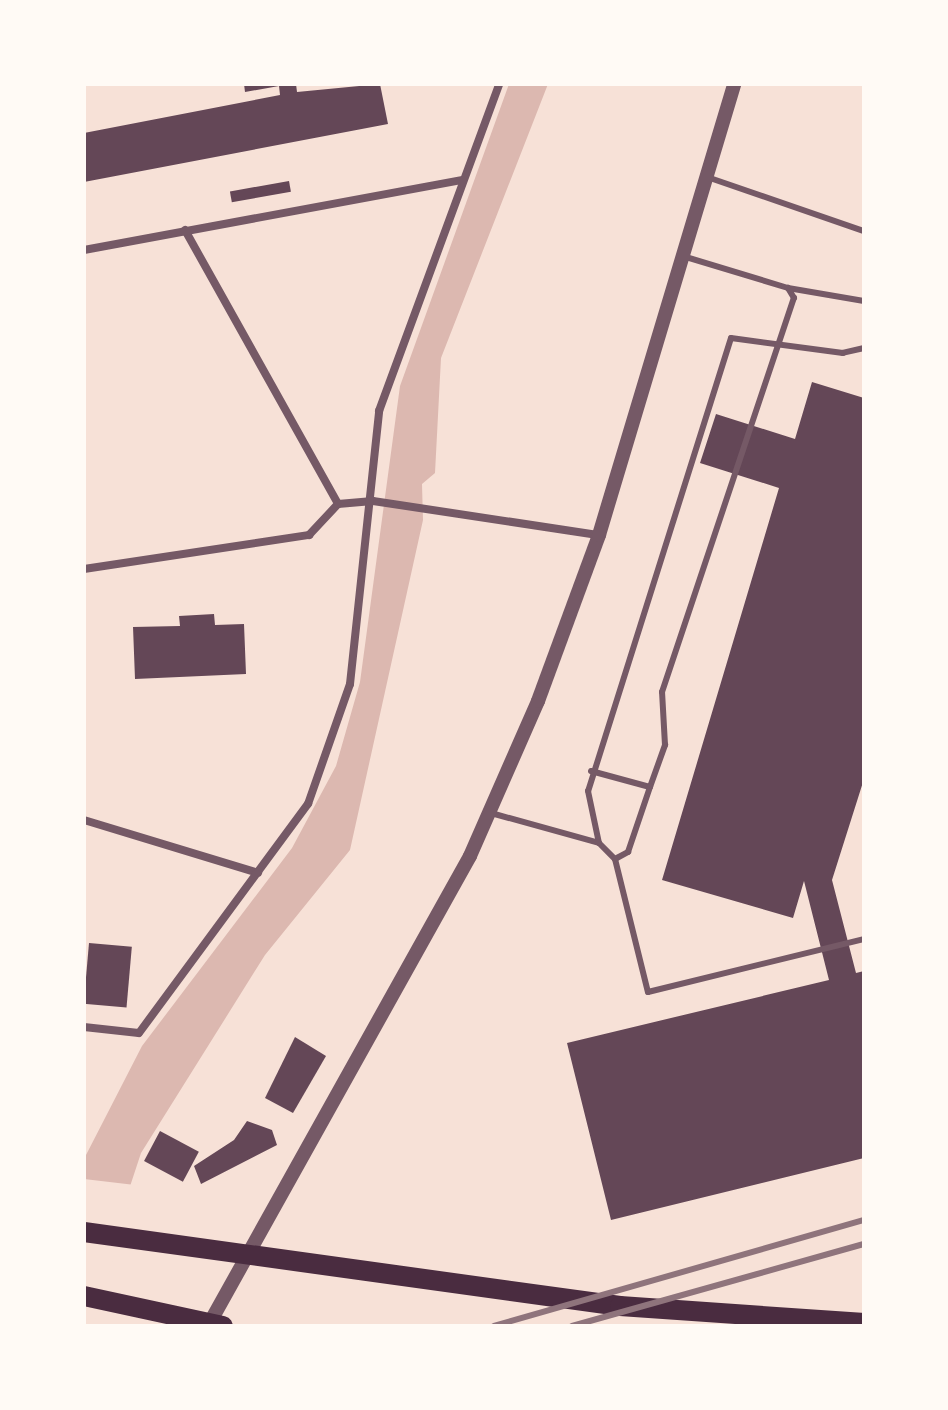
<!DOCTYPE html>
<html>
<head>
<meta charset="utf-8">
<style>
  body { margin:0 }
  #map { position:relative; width:948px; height:1410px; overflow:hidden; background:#f7e1d7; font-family:Figtree,sans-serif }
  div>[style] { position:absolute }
  .water>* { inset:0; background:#dcb8b0 }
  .pier>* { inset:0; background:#f7e1d7 }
  .building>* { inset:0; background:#644757; transform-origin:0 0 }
  .service>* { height:6px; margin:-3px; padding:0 3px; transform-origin:3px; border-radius:3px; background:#755966 }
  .minor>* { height:8px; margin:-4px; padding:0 4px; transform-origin:4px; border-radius:4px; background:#755966 }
  .tertiary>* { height:14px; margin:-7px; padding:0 7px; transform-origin:7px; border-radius:7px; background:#755966 }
  .primary>* { height:20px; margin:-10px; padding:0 10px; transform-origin:10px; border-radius:10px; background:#4a2c40 }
  .rail>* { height:6px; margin:-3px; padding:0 3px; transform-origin:3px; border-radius:3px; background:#8f747c }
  span { translate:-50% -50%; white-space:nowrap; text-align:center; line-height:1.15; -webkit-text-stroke:6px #fffaf5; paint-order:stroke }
  .frame { position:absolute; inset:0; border:86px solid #fffaf5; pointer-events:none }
</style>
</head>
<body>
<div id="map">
  <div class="water">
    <i style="clip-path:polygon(509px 84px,548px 84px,441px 358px,435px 473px,422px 484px,423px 520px,350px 850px,265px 955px,141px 1153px,84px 1326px,86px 1155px,142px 1046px,292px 848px,336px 766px,360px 682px,400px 386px)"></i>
  </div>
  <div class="pier">
    <i style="clip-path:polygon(84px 1179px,135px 1185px,93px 1326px,84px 1326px)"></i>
  </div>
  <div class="building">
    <i style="clip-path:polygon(244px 84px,296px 84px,297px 92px,380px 84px,388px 124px,84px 182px,84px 133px,280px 95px,279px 86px,245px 92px)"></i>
    <i style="left:289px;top:181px;width:11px;height:60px;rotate:80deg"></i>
    <i style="clip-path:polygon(812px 382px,864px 398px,864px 779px,832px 880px,856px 973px,864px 971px,864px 1158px,611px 1220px,567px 1043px,829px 980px,804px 881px,793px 918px,662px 880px,779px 488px,700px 463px,716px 414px,795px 439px)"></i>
    <i style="clip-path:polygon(214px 614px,215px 625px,244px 624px,246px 674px,135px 679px,133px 627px,180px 626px,179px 616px)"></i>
    <i style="left:89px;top:943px;width:43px;height:61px;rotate:5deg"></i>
    <i style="clip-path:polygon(295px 1037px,326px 1056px,293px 1113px,265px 1098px)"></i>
    <i style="clip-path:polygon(247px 1121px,272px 1130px,277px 1145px,201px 1184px,194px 1166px,234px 1140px)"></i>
    <i style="left:160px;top:1131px;width:44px;height:34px;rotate:28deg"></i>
  </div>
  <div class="service">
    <i style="left:707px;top:177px;width:166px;rotate:19deg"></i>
    <i style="left:788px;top:288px;width:77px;rotate:9.7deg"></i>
    <i style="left:864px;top:348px;width:22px;rotate:167deg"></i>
    <i style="left:843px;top:353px;width:113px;rotate:-172.4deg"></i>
    <i style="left:731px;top:338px;width:475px;rotate:107.5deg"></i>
    <i style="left:588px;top:791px;width:53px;rotate:78.1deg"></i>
    <i style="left:599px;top:843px;width:23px;rotate:45deg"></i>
    <i style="left:615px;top:859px;width:137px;rotate:76.1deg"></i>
    <i style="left:648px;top:992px;width:222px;rotate:-13.8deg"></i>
    <i style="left:591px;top:771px;width:61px;rotate:15.2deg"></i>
    <i style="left:650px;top:787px;width:45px;rotate:-70.3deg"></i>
    <i style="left:665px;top:745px;width:53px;rotate:-93.2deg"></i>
    <i style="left:662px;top:692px;width:416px;rotate:-71.5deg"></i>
    <i style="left:794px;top:298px;width:12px;rotate:-121deg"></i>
    <i style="left:788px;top:288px;width:110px;rotate:-163.1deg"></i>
    <i style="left:491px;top:813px;width:112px;rotate:15.5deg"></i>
    <i style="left:615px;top:859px;width:15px;rotate:-28deg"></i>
    <i style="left:628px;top:852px;width:69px;rotate:-71.3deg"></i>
  </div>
  <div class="minor">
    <i style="left:185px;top:230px;width:314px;rotate:60.8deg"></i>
    <i style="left:84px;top:250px;width:385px;rotate:-10.5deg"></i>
    <i style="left:84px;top:569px;width:228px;rotate:-8.6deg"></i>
    <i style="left:309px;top:535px;width:42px;rotate:-46.9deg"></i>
    <i style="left:338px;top:504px;width:35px;rotate:-5deg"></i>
    <i style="left:373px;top:501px;width:229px;rotate:8.6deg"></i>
    <i style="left:84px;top:820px;width:182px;rotate:16.9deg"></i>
    <i style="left:84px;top:1027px;width:55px;rotate:6.2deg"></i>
    <i style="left:139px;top:1033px;width:285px;rotate:-53.6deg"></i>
    <i style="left:308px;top:804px;width:127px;rotate:-70.7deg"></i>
    <i style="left:350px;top:684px;width:275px;rotate:-83.9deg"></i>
    <i style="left:379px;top:411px;width:348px;rotate:-69.8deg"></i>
  </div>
  <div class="tertiary">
    <i style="left:208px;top:1326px;width:538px;rotate:-60.86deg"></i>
    <i style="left:470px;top:856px;width:169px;rotate:-66.3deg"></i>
    <i style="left:538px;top:701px;width:177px;rotate:-69.8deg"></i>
    <i style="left:599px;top:535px;width:471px;rotate:-73.3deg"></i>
  </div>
  <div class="primary">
    <i style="left:84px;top:1232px;width:541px;rotate:7.86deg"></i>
    <i style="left:620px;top:1306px;width:245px;rotate:4deg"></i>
    <i style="left:84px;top:1296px;width:142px;rotate:12.2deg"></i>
  </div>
  <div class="rail">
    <i style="left:494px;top:1326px;width:385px;rotate:-16deg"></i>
    <i style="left:572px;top:1326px;width:303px;rotate:-15.7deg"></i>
  </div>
  <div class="frame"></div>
</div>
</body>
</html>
